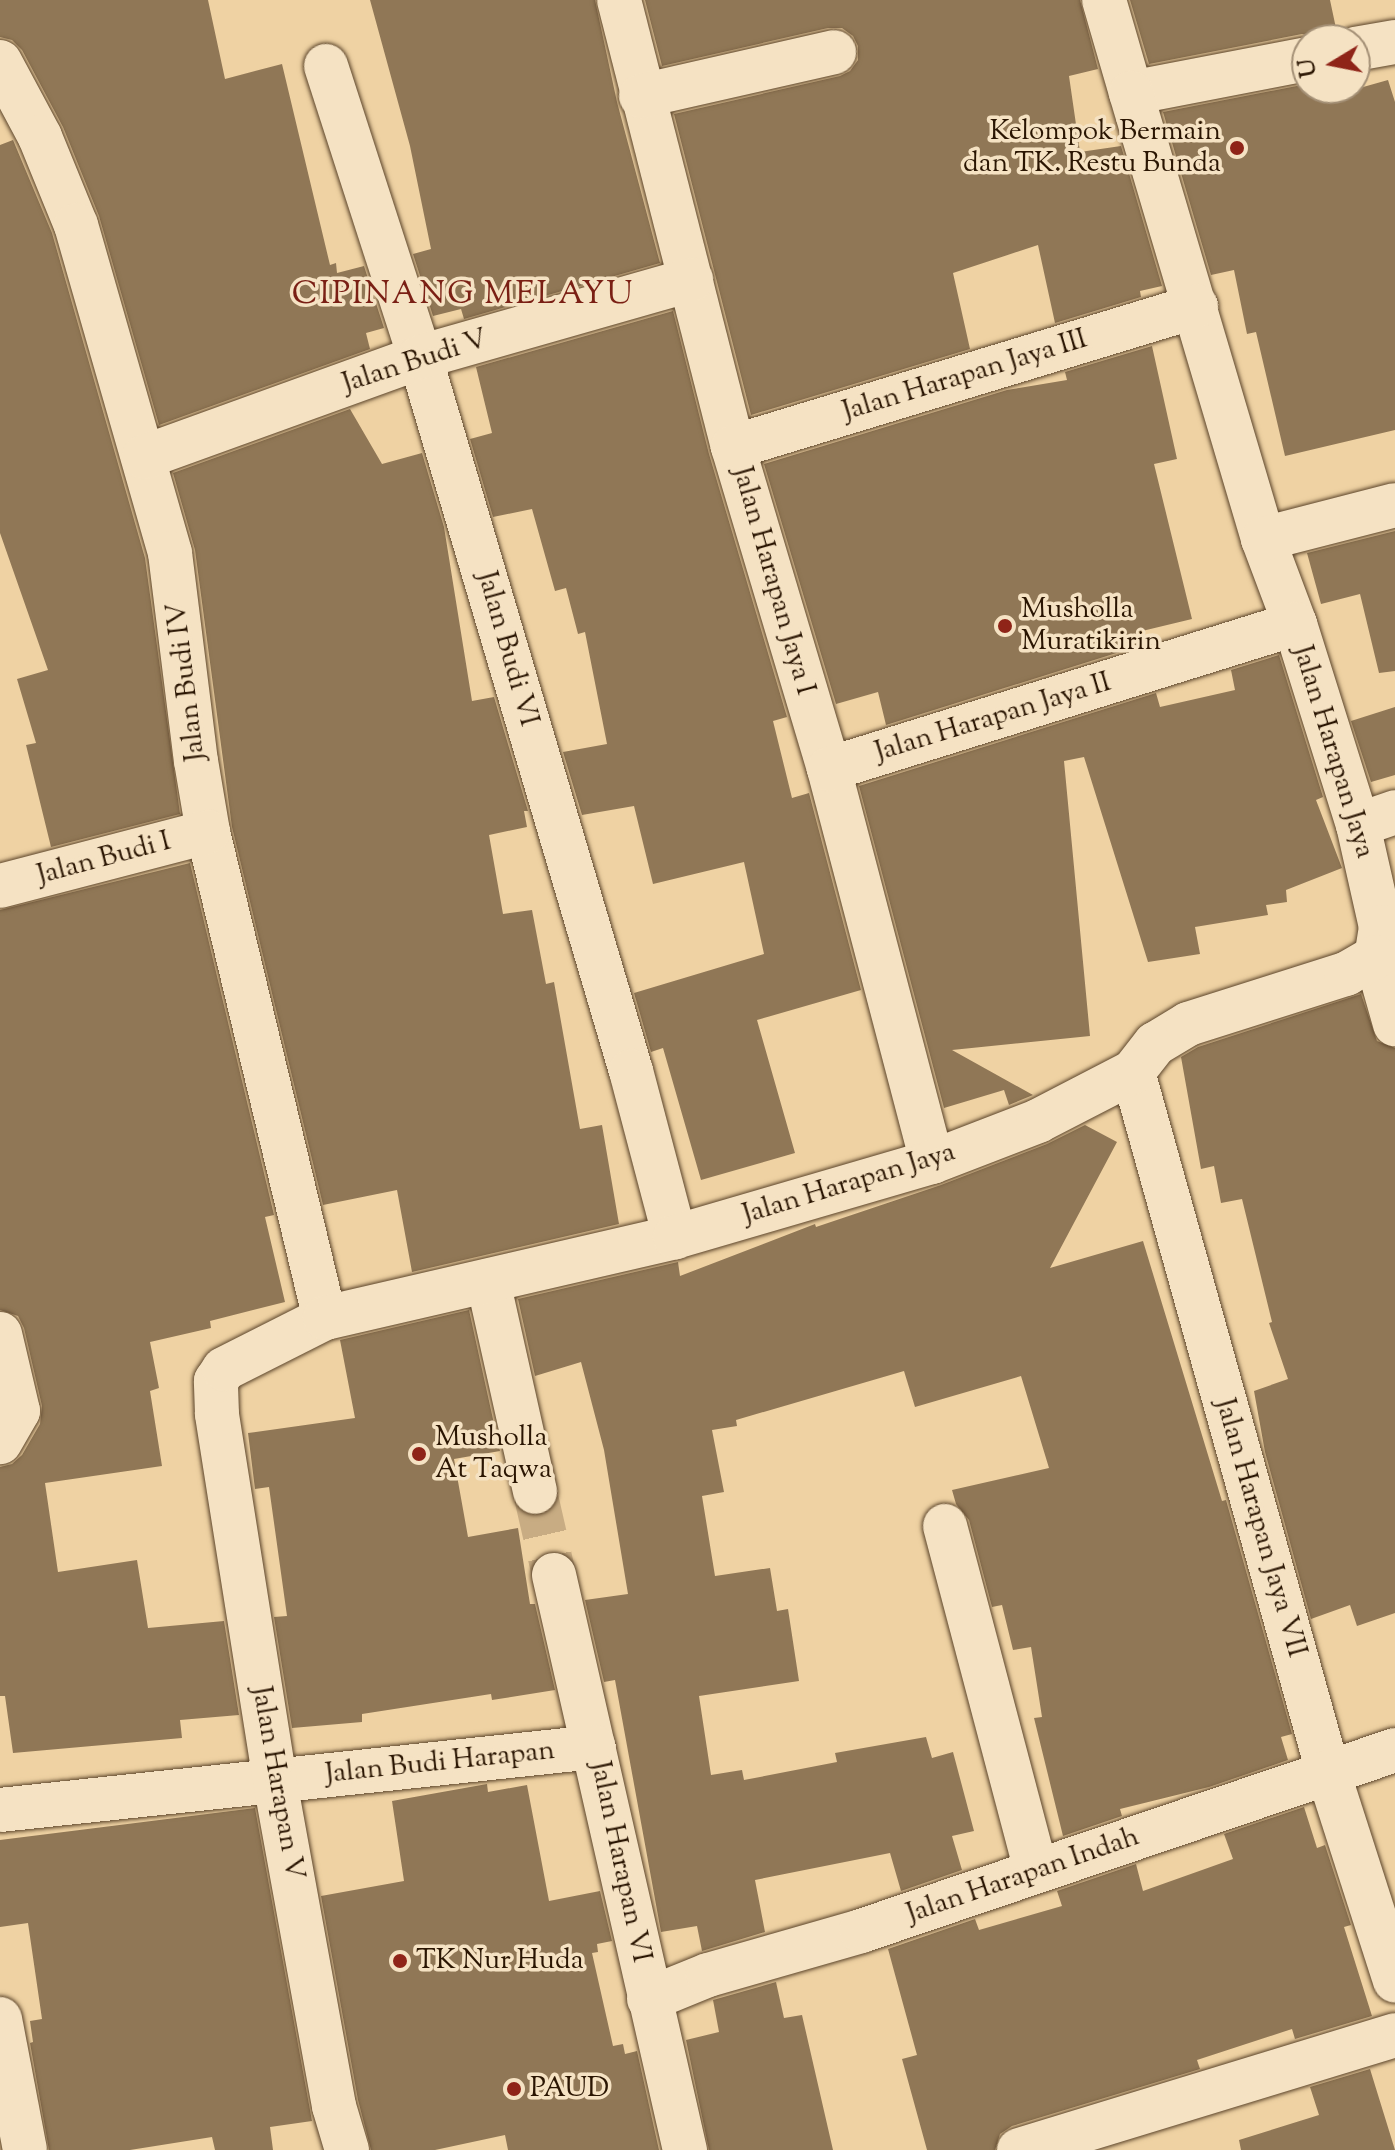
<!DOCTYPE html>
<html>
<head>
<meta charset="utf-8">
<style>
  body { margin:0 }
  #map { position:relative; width:1395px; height:2150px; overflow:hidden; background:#efd2a3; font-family:"Sorts Mill Goudy",serif }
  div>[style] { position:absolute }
  .building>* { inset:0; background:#907756 }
  .minor-tunnel>* { height:44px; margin-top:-22px; transform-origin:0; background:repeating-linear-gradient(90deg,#c8ac83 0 44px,transparent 0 66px) }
  .roads { filter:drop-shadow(0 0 2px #5b442a) drop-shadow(0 0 2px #5b442a) }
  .minor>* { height:44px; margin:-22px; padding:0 22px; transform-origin:22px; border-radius:22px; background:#f5e2c3 }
  .dots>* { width:22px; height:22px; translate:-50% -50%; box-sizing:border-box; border:4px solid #f5e2c3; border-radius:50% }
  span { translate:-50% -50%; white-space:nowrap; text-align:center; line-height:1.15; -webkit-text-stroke:7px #f5e2c3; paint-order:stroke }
  .poi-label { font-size:28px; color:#2a1502 }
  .right { translate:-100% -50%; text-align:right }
  .left { translate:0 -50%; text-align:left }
  .street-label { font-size:28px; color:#2a1502 }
  .quarter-label { font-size:32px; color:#7a1f14; letter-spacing:2px }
  .north { position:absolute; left:1291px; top:24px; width:80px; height:80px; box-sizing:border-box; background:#f5e2c3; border:2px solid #a49076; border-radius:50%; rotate:260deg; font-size:22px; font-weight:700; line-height:32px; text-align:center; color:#2a1502 }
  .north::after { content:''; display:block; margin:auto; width:28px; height:36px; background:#8f2418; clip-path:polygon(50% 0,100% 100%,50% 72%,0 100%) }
</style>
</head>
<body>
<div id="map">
  <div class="building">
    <i style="clip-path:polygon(0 0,208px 0,225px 79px,282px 64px,330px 265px,336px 263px,337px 273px,364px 266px,384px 328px,366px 333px,370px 349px,159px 425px,99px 216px,63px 127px,22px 50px,12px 40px,0 37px)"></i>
    <i style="clip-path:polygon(370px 0,595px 0,617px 102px,660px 263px,464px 319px,461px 309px,433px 316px,413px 254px,431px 249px,410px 146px)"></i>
    <i style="clip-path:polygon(645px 0,1080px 0,1098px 69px,1069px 76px,1080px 152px,1121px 146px,1162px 286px,1140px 291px,1141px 297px,1055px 323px,1038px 245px,953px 273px,970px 349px,751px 415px,674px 114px,840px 76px,850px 71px,858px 60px,858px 46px,853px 36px,842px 28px,828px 28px,662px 66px)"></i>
    <i style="clip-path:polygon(1130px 0,1330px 0,1337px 33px,1332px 40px,1302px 34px,1149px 64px)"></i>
    <i style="clip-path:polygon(1388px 80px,1395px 102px,1395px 430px,1285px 456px,1256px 332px,1247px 334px,1234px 270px,1211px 275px,1163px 112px,1307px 84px,1307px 88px,1349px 91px)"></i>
    <i style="clip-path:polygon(13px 140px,52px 233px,145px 558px,180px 814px,51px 847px,26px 745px,36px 743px,17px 679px,48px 670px,0 533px,0 145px)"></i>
    <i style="clip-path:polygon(673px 311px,709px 454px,787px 717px,773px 721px,792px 798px,809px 793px,861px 990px,757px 1020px,795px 1153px,701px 1180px,663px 1048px,651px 1052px,634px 993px,764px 954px,744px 862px,653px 884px,634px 806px,582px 815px,563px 752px,607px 744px,585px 632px,578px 634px,566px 588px,555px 591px,532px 509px,493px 517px,470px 439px,492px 433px,476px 367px)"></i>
    <i style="clip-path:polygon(1152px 346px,1177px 459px,1154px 464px,1192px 619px,1138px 632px,1142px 645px,886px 725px,878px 692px,836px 704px,764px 464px,1007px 390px,1067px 380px,1065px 372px)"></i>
    <i style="clip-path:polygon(350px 409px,382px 464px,422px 453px,444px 527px,472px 701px,494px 697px,528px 811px,524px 811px,527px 827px,489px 835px,503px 914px,532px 910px,546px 984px,554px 982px,580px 1129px,602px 1125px,619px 1224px,412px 1272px,397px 1190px,323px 1205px,232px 827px,195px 550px,173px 473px)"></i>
    <i style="clip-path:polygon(1395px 531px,1395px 671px,1379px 673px,1360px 594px,1321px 604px,1307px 553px)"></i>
    <i style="clip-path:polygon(1279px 655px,1323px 797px,1316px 800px,1342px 868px,1286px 890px,1287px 902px,1266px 905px,1268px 915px,1195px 927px,1200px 954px,1148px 962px,1084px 757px,1064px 761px,1090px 1036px,952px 1050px,1033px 1095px,1009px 1105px,1004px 1090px,944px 1108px,859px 786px,1156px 693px,1160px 707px,1235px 690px,1231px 670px)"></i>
    <i style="clip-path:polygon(1395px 707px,1395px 775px,1371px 782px,1351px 721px)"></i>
    <i style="clip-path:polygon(190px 863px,274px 1215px,265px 1217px,285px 1302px,210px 1321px,211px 1328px,150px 1342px,159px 1388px,150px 1391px,162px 1466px,45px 1483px,58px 1572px,137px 1560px,148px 1628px,224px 1621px,239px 1715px,180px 1720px,182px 1738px,13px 1753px,5px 1696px,0 1696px,0 1467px,12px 1464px,22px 1455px,40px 1424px,42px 1406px,24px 1328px,18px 1316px,0 1310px,0 910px)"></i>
    <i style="clip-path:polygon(1361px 994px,1377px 1041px,1395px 1048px,1395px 1613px,1357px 1626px,1350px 1605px,1311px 1619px,1265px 1452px,1254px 1391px,1288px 1379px,1269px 1323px,1272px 1322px,1242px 1199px,1221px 1203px,1214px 1166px,1201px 1169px,1181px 1057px,1198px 1047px)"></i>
    <i style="clip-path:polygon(1085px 1125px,1117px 1142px,1050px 1268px,1143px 1241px,1222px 1501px,1226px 1500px,1292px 1734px,1281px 1737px,1288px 1760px,1209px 1787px,1120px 1809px,1122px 1816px,1063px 1836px,1034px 1718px,1042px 1717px,1031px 1647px,1013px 1650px,1002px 1605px,992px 1607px,969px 1520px,956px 1504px,952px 1490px,1049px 1468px,1021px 1376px,915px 1407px,904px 1371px,736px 1420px,737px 1426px,712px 1430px,724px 1492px,702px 1496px,715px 1576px,770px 1568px,777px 1611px,788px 1609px,799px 1681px,699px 1696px,711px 1775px,742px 1770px,744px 1780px,837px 1762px,835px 1753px,926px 1737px,932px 1758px,953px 1752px,974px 1831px,952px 1836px,962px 1870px,901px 1891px,890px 1853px,755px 1880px,765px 1932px,702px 1951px,697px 1926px,661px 1932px,615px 1680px,604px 1682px,585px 1600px,628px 1594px,604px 1450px,581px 1362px,535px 1376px,518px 1299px,678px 1262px,680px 1276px,815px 1224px,816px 1227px,941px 1185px,1047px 1144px)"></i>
    <i style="clip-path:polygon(469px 1310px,500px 1451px,454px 1459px,468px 1537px,518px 1528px,530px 1604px,535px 1604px,555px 1690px,492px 1700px,491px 1694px,362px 1714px,362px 1722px,292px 1728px,274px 1617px,287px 1616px,269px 1487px,255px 1489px,248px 1433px,355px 1418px,340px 1340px)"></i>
    <i style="clip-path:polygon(487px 1784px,488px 1792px,527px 1785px,549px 1901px,600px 1891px,612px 1941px,597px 1944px,598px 1952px,592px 1953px,613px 2046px,623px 2044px,625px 2054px,637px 2051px,659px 2150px,508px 2150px,505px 2135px,435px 2150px,371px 2150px,358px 2100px,321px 1896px,404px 1881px,392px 1801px)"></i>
    <i style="clip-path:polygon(1304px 1807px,1317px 1848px,1325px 1845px,1351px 1925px,1344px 1927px,1372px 2016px,1295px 2039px,1292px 2029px,1197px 2060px,1200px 2069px,1012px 2126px,1000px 2134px,995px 2150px,927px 2150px,902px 2059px,917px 2055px,888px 1949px,975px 1919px,979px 1930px,1062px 1906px,1057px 1891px,1136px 1864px,1143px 1891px,1233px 1859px,1224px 1834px)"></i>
    <i style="clip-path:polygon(255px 1808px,312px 2121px,270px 2127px,273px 2150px,215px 2150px,212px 2137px,130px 2150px,49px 2150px,30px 2043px,33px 2042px,30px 2021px,42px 2019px,28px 1923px,0 1927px,0 1840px)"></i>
    <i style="clip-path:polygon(776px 1982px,784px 2018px,802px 2015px,833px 2150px,709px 2150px,686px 2040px,719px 2032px,713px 2000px)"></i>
    <i style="clip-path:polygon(1370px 2069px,1395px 2150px,1241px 2150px,1239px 2140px,1319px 2115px,1310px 2087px)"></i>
  </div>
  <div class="minor-tunnel">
    <i style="left:535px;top:1492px;width:85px;rotate:77.1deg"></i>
  </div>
  <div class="roads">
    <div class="minor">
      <i style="left:619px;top:0;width:461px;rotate:75.7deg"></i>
      <i style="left:733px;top:447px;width:336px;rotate:73.4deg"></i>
      <i style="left:829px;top:769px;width:406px;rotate:75.3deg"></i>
      <i style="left:1104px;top:0;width:97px;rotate:73.8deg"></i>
      <i style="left:1355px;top:49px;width:41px;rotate:-9.9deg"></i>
      <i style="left:1307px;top:59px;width:179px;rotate:169.1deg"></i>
      <i style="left:1131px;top:93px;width:465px;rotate:73.5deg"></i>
      <i style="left:1263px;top:539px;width:91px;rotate:69.4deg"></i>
      <i style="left:1295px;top:624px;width:211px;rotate:72.6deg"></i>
      <i style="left:1358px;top:825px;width:105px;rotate:77.3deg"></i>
      <i style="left:1381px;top:927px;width:30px;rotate:99deg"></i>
      <i style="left:1376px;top:957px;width:70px;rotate:74.2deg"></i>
      <i style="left:0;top:62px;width:85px;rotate:61.9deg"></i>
      <i style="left:40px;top:137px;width:95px;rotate:67.8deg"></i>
      <i style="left:76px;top:225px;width:341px;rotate:74deg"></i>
      <i style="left:170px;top:553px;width:210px;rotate:82.9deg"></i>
      <i style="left:196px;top:761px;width:72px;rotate:80.4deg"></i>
      <i style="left:208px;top:832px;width:500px;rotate:76.5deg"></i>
      <i style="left:326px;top:66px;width:306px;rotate:72.1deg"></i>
      <i style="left:420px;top:357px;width:745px;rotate:73.54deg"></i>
      <i style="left:631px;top:1071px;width:172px;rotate:75.2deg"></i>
      <i style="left:641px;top:96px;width:198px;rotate:-12.8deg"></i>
      <i style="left:733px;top:447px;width:484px;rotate:-16.9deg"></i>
      <i style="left:144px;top:457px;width:294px;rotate:-19.9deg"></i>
      <i style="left:420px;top:357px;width:282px;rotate:-15.9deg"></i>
      <i style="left:1263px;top:539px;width:136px;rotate:-14.4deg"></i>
      <i style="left:829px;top:769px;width:488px;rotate:-17.3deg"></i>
      <i style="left:1358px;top:825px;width:39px;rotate:-19deg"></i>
      <i style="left:0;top:886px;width:215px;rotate:-14.6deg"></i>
      <i style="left:1133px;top:1072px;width:727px;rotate:74.43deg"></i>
      <i style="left:1328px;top:1772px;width:219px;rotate:72.2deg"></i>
      <i style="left:488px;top:1281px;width:216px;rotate:77.4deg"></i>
      <i style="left:0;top:1334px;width:79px;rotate:76.8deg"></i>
      <i style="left:18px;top:1411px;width:36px;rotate:120deg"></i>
      <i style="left:945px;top:1526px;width:357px;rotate:75.2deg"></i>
      <i style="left:554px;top:1575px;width:590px;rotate:77.17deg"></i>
      <i style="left:0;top:1810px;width:597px;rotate:-6.05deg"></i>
      <i style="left:649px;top:1999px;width:64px;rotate:-22.1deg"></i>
      <i style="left:708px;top:1975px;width:159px;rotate:-16deg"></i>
      <i style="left:861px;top:1931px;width:564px;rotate:-18.72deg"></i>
      <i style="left:0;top:2019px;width:133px;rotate:79.2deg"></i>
      <i style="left:347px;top:2150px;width:46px;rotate:-106.5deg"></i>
      <i style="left:334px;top:2106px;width:330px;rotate:-100.3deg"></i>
      <i style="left:275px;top:1781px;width:372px;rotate:-99deg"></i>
      <i style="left:217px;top:1414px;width:33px;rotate:-92deg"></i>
      <i style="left:216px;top:1381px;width:14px;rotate:-56deg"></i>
      <i style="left:224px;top:1369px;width:113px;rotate:-26.8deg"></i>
      <i style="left:325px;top:1318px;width:359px;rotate:-13deg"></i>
      <i style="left:675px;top:1237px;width:268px;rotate:-16.3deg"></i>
      <i style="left:932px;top:1162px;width:114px;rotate:-21.1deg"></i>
      <i style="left:1038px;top:1121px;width:107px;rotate:-27.3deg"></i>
      <i style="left:1133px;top:1072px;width:36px;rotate:-52deg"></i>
      <i style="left:1155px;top:1044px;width:39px;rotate:-31deg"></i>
      <i style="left:1188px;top:1024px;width:166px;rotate:-17.6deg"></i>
      <i style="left:1346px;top:974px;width:34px;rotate:-30deg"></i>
      <i style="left:1019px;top:2150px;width:393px;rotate:-17deg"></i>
    </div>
  </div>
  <div class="dots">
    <i style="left:1237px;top:148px;background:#8f2418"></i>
    <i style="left:1005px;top:626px;background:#8f2418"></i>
    <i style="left:419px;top:1454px;background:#8f2418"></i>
    <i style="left:400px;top:1961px;background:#8f2418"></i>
    <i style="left:514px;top:2089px;background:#8f2418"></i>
  </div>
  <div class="poi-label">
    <span class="right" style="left:1221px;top:148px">Kelompok Bermain<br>dan TK. Restu Bunda</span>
    <span class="left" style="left:1021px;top:626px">Musholla<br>Muratikirin</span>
    <span class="left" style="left:435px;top:1454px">Musholla<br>At Taqwa</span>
    <span class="left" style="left:416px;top:1961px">TK Nur Huda</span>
    <span class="left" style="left:530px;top:2089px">PAUD</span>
  </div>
  <div class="street-label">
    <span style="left:415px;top:362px;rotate:-18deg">Jalan Budi V</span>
    <span style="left:965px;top:376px;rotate:-17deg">Jalan Harapan Jaya III</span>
    <span style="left:773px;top:581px;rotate:74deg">Jalan Harapan Jaya I</span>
    <span style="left:507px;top:649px;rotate:74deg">Jalan Budi VI</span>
    <span style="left:187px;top:682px;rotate:-97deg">Jalan Budi IV</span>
    <span style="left:993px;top:718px;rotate:-17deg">Jalan Harapan Jaya II</span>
    <span style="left:1333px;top:752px;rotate:73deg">Jalan Harapan Jaya</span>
    <span style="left:104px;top:859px;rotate:-15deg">Jalan Budi I</span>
    <span style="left:849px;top:1184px;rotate:-17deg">Jalan Harapan Jaya</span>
    <span style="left:1260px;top:1528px;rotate:74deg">Jalan Harapan Jaya VII</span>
    <span style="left:440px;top:1763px;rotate:-6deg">Jalan Budi Harapan</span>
    <span style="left:277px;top:1783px;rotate:80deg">Jalan Harapan V</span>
    <span style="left:620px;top:1862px;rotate:78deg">Jalan Harapan VI</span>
    <span style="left:1023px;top:1876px;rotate:-19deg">Jalan Harapan Indah</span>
  </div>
  <div class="quarter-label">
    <span style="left:463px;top:295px">CIPINANG MELAYU</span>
  </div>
  <div class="north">U</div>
</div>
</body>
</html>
